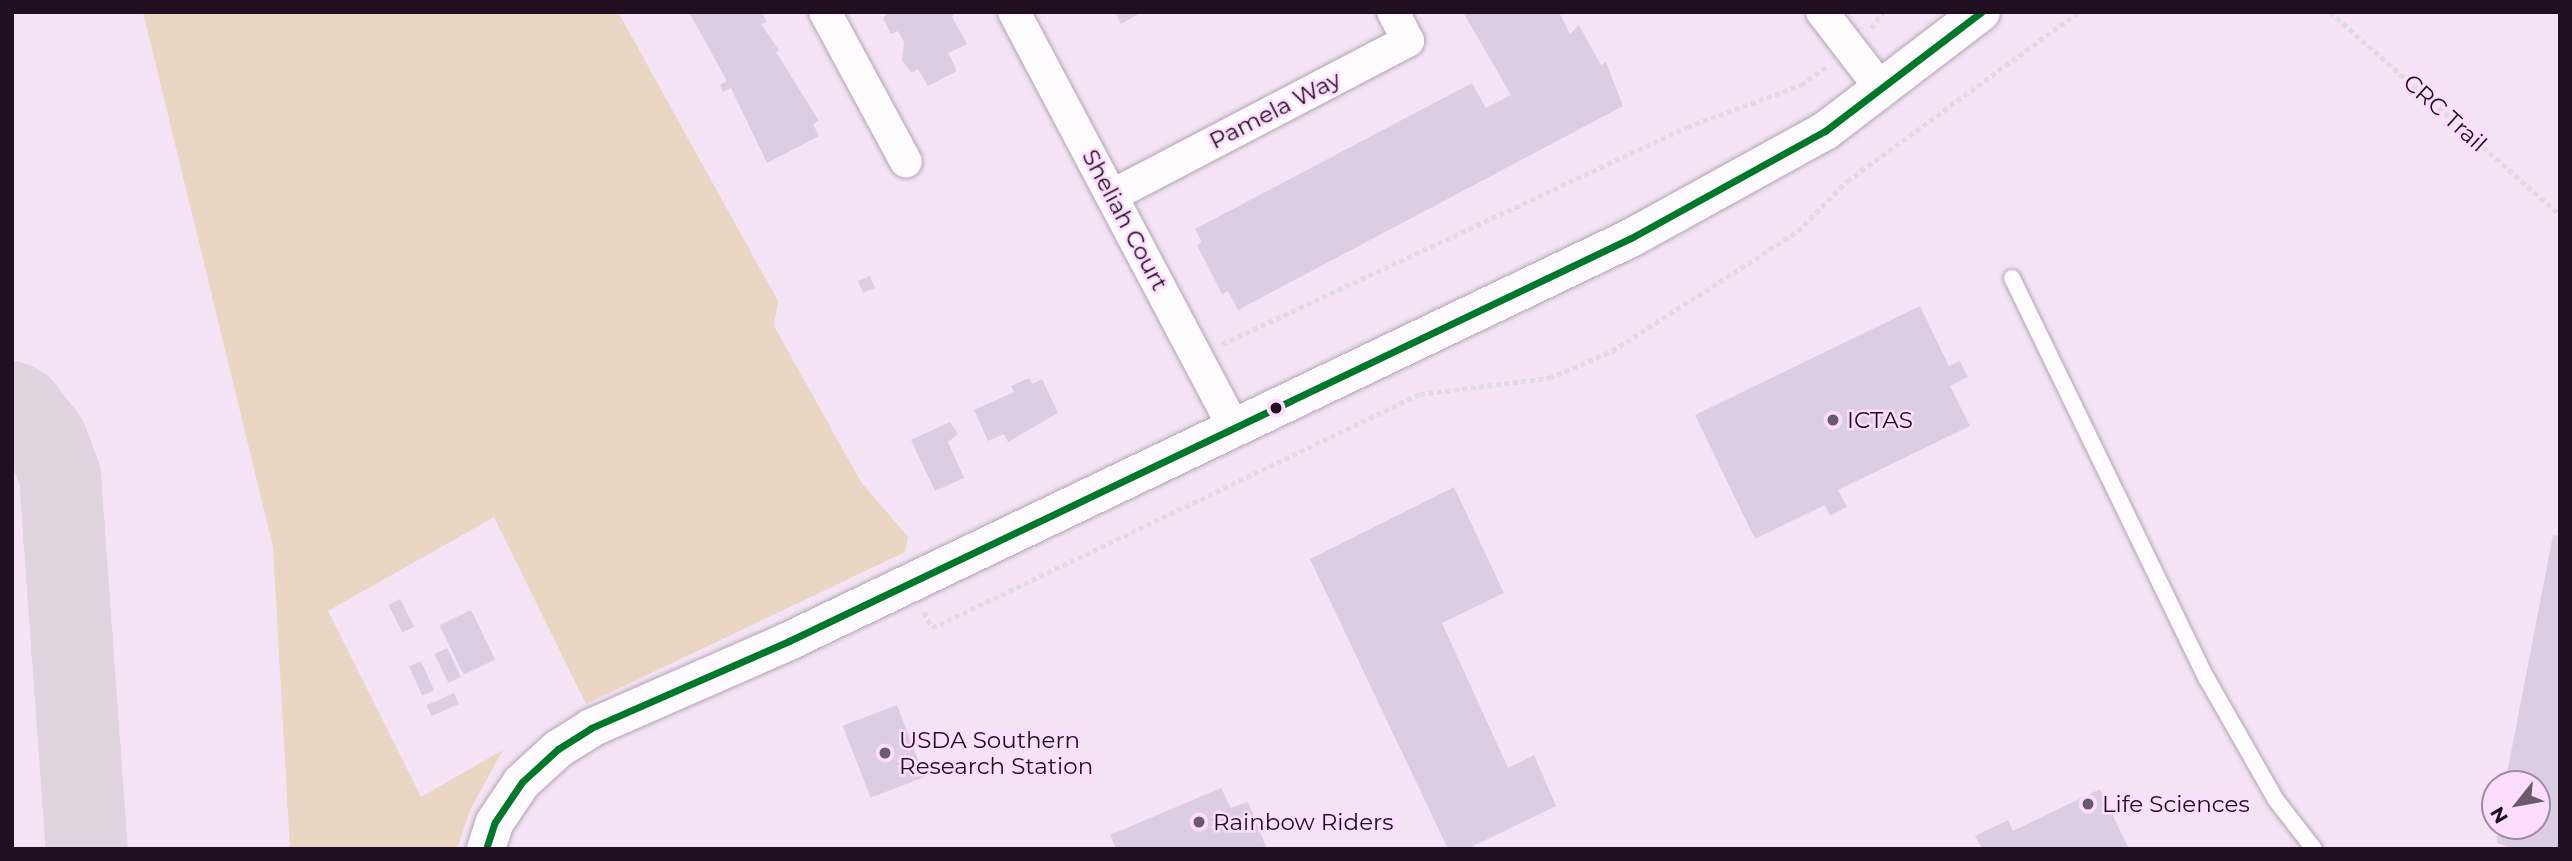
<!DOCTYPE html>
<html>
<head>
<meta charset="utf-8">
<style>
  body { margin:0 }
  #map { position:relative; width:2572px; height:861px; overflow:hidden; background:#f5e4f6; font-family:Montserrat,sans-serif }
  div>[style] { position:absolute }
  .green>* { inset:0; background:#ead6c3 }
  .taxiway>* { height:82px; margin:-41px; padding:0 41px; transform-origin:41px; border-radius:41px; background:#dfd4e0 }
  .building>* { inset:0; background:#dbcee3; transform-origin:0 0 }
  .path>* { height:4.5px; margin-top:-2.25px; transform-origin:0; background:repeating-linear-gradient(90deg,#e0dbe0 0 5px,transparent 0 8.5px) }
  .roads { filter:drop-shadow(0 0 2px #b2a2b3) drop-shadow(0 0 2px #b2a2b3) }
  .service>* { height:16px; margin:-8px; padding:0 8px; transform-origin:8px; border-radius:8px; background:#fefbfe }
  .minor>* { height:32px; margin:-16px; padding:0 16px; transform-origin:16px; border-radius:16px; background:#fefbfe }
  .secondary>* { height:38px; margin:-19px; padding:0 19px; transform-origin:19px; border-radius:19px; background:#fefbfe }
  .bus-1>* { height:7px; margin:-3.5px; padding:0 3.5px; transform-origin:3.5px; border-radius:3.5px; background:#00782a }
  .dots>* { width:19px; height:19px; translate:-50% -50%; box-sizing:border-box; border:4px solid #fcddfd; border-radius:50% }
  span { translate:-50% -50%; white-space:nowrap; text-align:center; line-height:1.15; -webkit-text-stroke:5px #fcddfd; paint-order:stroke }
  .street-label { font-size:23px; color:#200e21 }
  .poi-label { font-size:23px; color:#200e21 }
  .left { translate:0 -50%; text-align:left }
  .frame { position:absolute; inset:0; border:14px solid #200e21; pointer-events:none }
  .north { position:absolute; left:2481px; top:770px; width:70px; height:70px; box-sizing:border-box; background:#fcddfd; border:2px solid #a48aa5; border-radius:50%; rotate:239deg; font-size:19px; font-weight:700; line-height:28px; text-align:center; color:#200e21 }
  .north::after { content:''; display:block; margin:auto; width:24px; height:32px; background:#6b596c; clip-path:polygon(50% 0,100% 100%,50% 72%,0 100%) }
</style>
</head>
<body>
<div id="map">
  <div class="green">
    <i style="clip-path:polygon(143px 12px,618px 12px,778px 301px,774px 326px,861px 482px,908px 537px,905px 552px,586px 704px,494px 517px,328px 611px,421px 797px,503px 750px,470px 810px,457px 849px,290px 849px,273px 547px)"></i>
  </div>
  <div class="taxiway">
    <i style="left:12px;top:402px;width:12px;rotate:31deg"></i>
    <i style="left:22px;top:408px;width:39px;rotate:52deg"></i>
    <i style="left:46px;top:439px;width:40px;rotate:69deg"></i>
    <i style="left:60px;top:476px;width:374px;rotate:85.9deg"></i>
  </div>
  <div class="building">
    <i style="clip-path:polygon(689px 12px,762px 12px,767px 22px,761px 24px,779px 50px,776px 52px,819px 121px,813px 124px,819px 136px,767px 163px,731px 88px,723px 92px,720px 85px,727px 81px)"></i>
    <i style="clip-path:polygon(889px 12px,955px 12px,952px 17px,967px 44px,948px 53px,957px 71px,928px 86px,918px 69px,912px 73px,902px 61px,904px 42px,898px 31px,891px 34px,883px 18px)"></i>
    <i style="clip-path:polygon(1115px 12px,1142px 12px,1121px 24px)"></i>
    <i style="clip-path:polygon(1463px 12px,1559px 12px,1570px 34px,1579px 25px,1601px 65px,1606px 62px,1623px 106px,1238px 310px,1228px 291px,1222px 294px,1197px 245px,1202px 242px,1195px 229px,1472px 83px,1486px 108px,1511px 95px)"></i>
    <i style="left:870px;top:276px;width:13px;height:13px;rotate:67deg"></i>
    <i style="clip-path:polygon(1920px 306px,1949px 366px,1960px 361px,1968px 377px,1950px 386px,1970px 426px,1838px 490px,1847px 507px,1830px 516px,1825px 505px,1755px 539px,1695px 415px)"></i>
    <i style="clip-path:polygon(1029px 378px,1032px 384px,1042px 379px,1058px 413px,1008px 442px,1004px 434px,988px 441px,974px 410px,1014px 392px,1011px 386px)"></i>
    <i style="clip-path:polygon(950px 422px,958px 434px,948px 442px,964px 478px,935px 491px,911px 440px)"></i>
    <i style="clip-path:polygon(1454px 487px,1504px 593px,1442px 623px,1508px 768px,1534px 755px,1556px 806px,1467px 849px,1448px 849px,1310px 559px)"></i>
    <i style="clip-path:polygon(2553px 535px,2560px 536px,2560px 849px,2513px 849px,2497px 843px,2498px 826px,2537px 826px,2537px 784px,2505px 784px)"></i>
    <i style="left:400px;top:599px;width:31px;height:13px;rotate:63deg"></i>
    <i style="left:471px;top:610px;width:55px;height:35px;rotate:64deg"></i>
    <i style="left:447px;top:648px;width:32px;height:14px;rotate:64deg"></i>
    <i style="left:421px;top:661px;width:32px;height:13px;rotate:66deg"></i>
    <i style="left:454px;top:693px;width:12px;height:30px;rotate:66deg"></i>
    <i style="left:897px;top:705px;width:77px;height:58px;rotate:69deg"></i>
    <i style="clip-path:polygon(1221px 788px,1231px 808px,1248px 802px,1267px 849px,1116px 849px,1110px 835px)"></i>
    <i style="clip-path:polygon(2100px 789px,2129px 849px,1977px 849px,1981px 847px,1975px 836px,2008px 820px,2013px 831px)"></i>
  </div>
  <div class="path">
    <i style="left:2330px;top:12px;width:307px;rotate:41.4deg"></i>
    <i style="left:1871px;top:28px;width:20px;rotate:-53deg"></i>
    <i style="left:1222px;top:344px;width:513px;rotate:-25.02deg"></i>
    <i style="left:1687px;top:127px;width:121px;rotate:-20.2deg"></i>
    <i style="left:1801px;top:85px;width:32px;rotate:-36deg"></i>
    <i style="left:924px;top:612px;width:18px;rotate:63deg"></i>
    <i style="left:932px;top:628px;width:541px;rotate:-25.62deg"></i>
    <i style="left:1420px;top:394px;width:130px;rotate:-7.1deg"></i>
    <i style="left:1549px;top:378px;width:69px;rotate:-23.2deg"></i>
    <i style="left:1612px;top:351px;width:221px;rotate:-32.8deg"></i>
    <i style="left:1798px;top:231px;width:70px;rotate:-45.6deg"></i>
    <i style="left:1847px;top:181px;width:287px;rotate:-36.1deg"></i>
  </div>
  <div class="roads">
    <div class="service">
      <i style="left:2012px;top:278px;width:446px;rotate:64.1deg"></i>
      <i style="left:2207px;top:679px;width:139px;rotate:60.3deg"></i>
      <i style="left:2276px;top:800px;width:62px;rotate:52.2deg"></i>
    </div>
    <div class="minor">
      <i style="left:825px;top:12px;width:170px;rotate:61.6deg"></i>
      <i style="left:1014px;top:12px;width:471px;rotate:62.1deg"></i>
      <i style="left:1822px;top:12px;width:98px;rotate:52.4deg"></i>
      <i style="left:1113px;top:195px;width:333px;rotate:-27.6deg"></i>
      <i style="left:1408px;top:41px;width:33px;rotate:-117deg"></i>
    </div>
    <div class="secondary">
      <i style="left:486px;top:849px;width:28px;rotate:-72deg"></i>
      <i style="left:495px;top:822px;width:48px;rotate:-56deg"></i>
      <i style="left:522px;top:782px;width:49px;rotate:-42.5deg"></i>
      <i style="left:558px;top:749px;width:39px;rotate:-32deg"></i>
      <i style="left:591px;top:728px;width:216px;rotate:-23.7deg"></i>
      <i style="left:789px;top:641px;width:933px;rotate:-25.58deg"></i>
      <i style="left:1631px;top:238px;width:222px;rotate:-28.9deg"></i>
      <i style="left:1825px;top:131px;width:196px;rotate:-37.3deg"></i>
    </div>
  </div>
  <div class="bus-1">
    <i style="left:486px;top:849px;width:28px;rotate:-72deg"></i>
    <i style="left:495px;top:822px;width:48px;rotate:-56deg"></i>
    <i style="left:522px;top:782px;width:49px;rotate:-42.5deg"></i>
    <i style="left:558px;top:749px;width:39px;rotate:-32deg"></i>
    <i style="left:591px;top:728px;width:216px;rotate:-23.7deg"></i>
    <i style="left:789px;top:641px;width:933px;rotate:-25.58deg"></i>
    <i style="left:1631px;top:238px;width:222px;rotate:-28.9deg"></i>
    <i style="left:1825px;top:131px;width:196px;rotate:-37.3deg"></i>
  </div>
  <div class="dots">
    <i style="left:1276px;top:408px;background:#200e21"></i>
    <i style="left:1833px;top:420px;background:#6b596c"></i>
    <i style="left:885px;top:753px;background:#6b596c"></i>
    <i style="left:2088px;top:804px;background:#6b596c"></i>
    <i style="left:1199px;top:822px;background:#6b596c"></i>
  </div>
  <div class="street-label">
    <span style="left:1275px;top:110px;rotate:-27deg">Pamela Way</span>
    <span style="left:2445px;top:113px;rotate:42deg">CRC Trail</span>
    <span style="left:1125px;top:220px;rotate:62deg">Sheliah Court</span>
  </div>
  <div class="poi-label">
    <span class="left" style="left:1847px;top:420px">ICTAS</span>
    <span class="left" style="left:899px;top:753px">USDA Southern<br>Research Station</span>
    <span class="left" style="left:2102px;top:804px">Life Sciences</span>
    <span class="left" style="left:1213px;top:822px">Rainbow Riders</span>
  </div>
  <div class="frame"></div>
  <div class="north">N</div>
</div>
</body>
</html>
